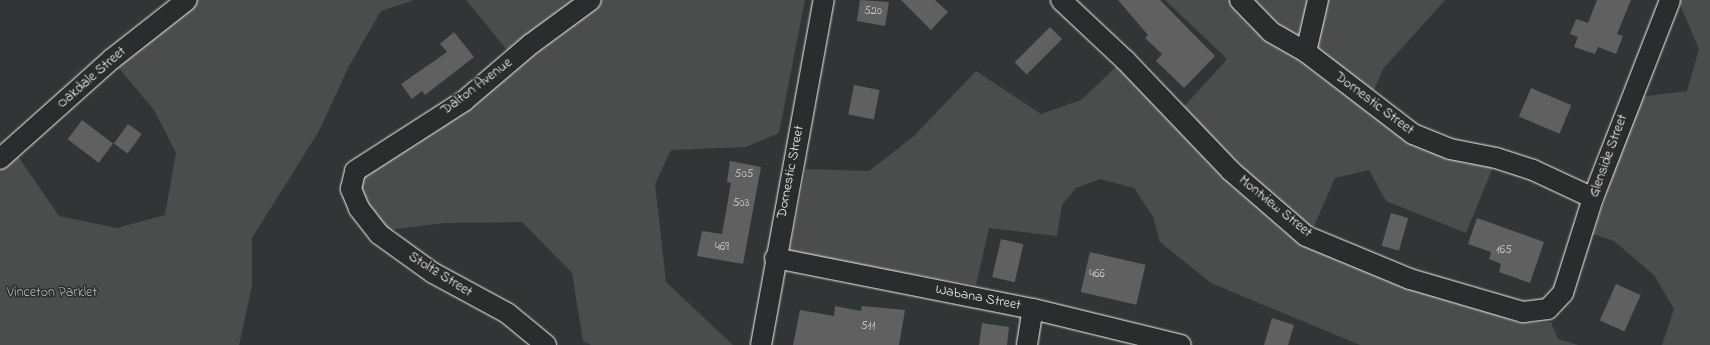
<!DOCTYPE html>
<html>
<head>
<meta charset="utf-8">
<style>
  body { margin:0 }
  #map { position:relative; width:1710px; height:345px; overflow:hidden; background:#323535; font-family:"Indie Flower",sans-serif }
  div>[style] { position:absolute }
  .green>* { inset:0; background:#4b4d4c }
  .building>* { inset:0; background:#5f605f; transform-origin:0 0 }
  .roads { filter:drop-shadow(0 0 1px #f4f1e8) drop-shadow(0 0 1px #f4f1e8) }
  .minor>* { height:20px; margin:-10px; padding:0 10px; transform-origin:10px; border-radius:10px; background:#2a2d2e }
  span { translate:-50% -50%; white-space:nowrap; text-align:center; line-height:1.15; -webkit-text-stroke:3px #2a2d2e; paint-order:stroke }
  .number-label { font-size:12px; color:#cfcdc6 }
  .number-label span { -webkit-text-stroke-width:0 }
  .street-label { font-size:14px; color:#f4f1e8 }
  .park-label { font-size:14px; color:#b9b8b1 }
</style>
</head>
<body>
<div id="map">
  <div class="green">
    <i style="clip-path:polygon(173px 0,414px 0,381px 11px,349px 66px,319px 131px,252px 238px,252px 286px,239px 345px,0 345px,0 166px,17px 155px,59px 216px,117px 228px,165px 215px,176px 153px,154px 110px,108px 55px)"></i>
    <i style="clip-path:polygon(466px 0,805px 0,779px 133px,746px 147px,671px 150px,655px 184px,666px 282px,733px 345px,591px 345px,583px 341px,572px 273px,522px 222px,444px 223px,381px 231px,362px 206px,359px 173px,511px 55px)"></i>
    <i style="clip-path:polygon(1165px 0,1445px 0,1383px 69px,1366px 109px,1494px 165px,1466px 233px,1386px 201px,1369px 170px,1335px 178px,1306px 244px,1519px 323px,1551px 322px,1558px 339px,1578px 345px,1360px 345px,1211px 283px,1160px 242px,1153px 217px,1134px 188px,1100px 179px,1076px 188px,1062px 205px,1057px 236px,989px 228px,976px 285px,789px 253px,806px 169px,869px 171px,914px 136px,976px 71px,1041px 114px,1081px 100px,1118px 65px,1172px 120px,1227px 59px)"></i>
    <i style="clip-path:polygon(1678px 0,1710px 0,1710px 345px,1662px 345px,1674px 309px,1654px 275px,1614px 241px,1593px 234px,1640px 97px,1687px 91px,1699px 49px)"></i>
  </div>
  <div class="building">
    <i style="clip-path:polygon(860px 0,889px 2px,885px 26px,857px 21px)"></i>
    <i style="clip-path:polygon(901px 0,935px 0,948px 12px,931px 30px)"></i>
    <i style="clip-path:polygon(1118px 0,1160px 0,1215px 56px,1184px 88px,1156px 61px,1162px 54px,1145px 38px,1148px 35px)"></i>
    <i style="clip-path:polygon(1597px 0,1631px 0,1617px 34px,1623px 36px,1616px 54px,1598px 47px,1595px 54px,1574px 47px,1578px 37px,1570px 34px,1576px 19px,1588px 23px)"></i>
    <i style="left:1050px;top:27px;width:17px;height:50px;rotate:45deg"></i>
    <i style="clip-path:polygon(454px 32px,474px 57px,425px 95px,422px 91px,412px 99px,401px 84px,447px 52px,440px 44px)"></i>
    <i style="left:854px;top:85px;width:26px;height:30px;rotate:11deg"></i>
    <i style="left:1531px;top:88px;width:44px;height:31px;rotate:23deg"></i>
    <i style="left:82px;top:120px;width:39px;height:24px;rotate:37deg"></i>
    <i style="left:128px;top:124px;width:17px;height:24px;rotate:36deg"></i>
    <i style="clip-path:polygon(730px 161px,761px 167px,743px 264px,697px 256px,702px 231px,722px 234px,731px 183px,727px 182px)"></i>
    <i style="left:1391px;top:213px;width:18px;height:34px;rotate:16deg"></i>
    <i style="clip-path:polygon(1477px 218px,1544px 242px,1530px 283px,1499px 272px,1501px 264px,1489px 259px,1491px 252px,1468px 244px)"></i>
    <i style="left:1001px;top:239px;width:23px;height:39px;rotate:13deg"></i>
    <i style="left:1090px;top:252px;width:57px;height:41px;rotate:13deg"></i>
    <i style="left:1616px;top:284px;width:27px;height:40px;rotate:24deg"></i>
    <i style="clip-path:polygon(835px 306px,861px 311px,862px 306px,905px 310px,899px 345px,793px 345px,800px 310px,834px 316px)"></i>
    <i style="clip-path:polygon(1272px 318px,1294px 325px,1288px 345px,1264px 345px)"></i>
    <i style="clip-path:polygon(982px 323px,1009px 327px,1007px 345px,979px 345px)"></i>
  </div>
  <div class="roads">
    <div class="minor">
      <i style="left:1061px;top:0;width:88px;rotate:43.2deg"></i>
      <i style="left:1125px;top:60px;width:153px;rotate:46.3deg"></i>
      <i style="left:1231px;top:171px;width:99px;rotate:40.9deg"></i>
      <i style="left:1306px;top:236px;width:113px;rotate:22.5deg"></i>
      <i style="left:1410px;top:279px;width:118px;rotate:16.3deg"></i>
      <i style="left:1523px;top:312px;width:25px;rotate:-7deg"></i>
      <i style="left:1548px;top:309px;width:22px;rotate:-47deg"></i>
      <i style="left:1563px;top:293px;width:100px;rotate:-72.5deg"></i>
      <i style="left:1593px;top:198px;width:212px;rotate:-68.7deg"></i>
      <i style="left:1240px;top:0;width:45px;rotate:45.9deg"></i>
      <i style="left:1271px;top:32px;width:40px;rotate:29.7deg"></i>
      <i style="left:1306px;top:52px;width:135px;rotate:37.5deg"></i>
      <i style="left:1413px;top:134px;width:40px;rotate:22deg"></i>
      <i style="left:1450px;top:149px;width:47px;rotate:11.1deg"></i>
      <i style="left:1496px;top:158px;width:39px;rotate:18deg"></i>
      <i style="left:1533px;top:170px;width:66px;rotate:25deg"></i>
      <i style="left:1306px;top:52px;width:53px;rotate:-77deg"></i>
      <i style="left:0;top:159px;width:150px;rotate:-41.8deg"></i>
      <i style="left:112px;top:59px;width:95px;rotate:-38.2deg"></i>
      <i style="left:775px;top:258px;width:263px;rotate:11.2deg"></i>
      <i style="left:1033px;top:309px;width:152px;rotate:13.7deg"></i>
      <i style="left:546px;top:345px;width:50px;rotate:-140.6deg"></i>
      <i style="left:507px;top:313px;width:84px;rotate:-151.6deg"></i>
      <i style="left:433px;top:273px;width:67px;rotate:-144.2deg"></i>
      <i style="left:379px;top:234px;width:33px;rotate:-128deg"></i>
      <i style="left:359px;top:208px;width:21px;rotate:-113deg"></i>
      <i style="left:351px;top:189px;width:18px;rotate:-77deg"></i>
      <i style="left:355px;top:171px;width:130px;rotate:-32.7deg"></i>
      <i style="left:464px;top:101px;width:88px;rotate:-40.4deg"></i>
      <i style="left:531px;top:44px;width:74px;rotate:-36.3deg"></i>
      <i style="left:761px;top:345px;width:351px;rotate:-79.7deg"></i>
      <i style="left:1027px;top:345px;width:36px;rotate:-81deg"></i>
    </div>
  </div>
  <div class="number-label">
    <span style="left:873px;top:12px">520</span>
    <span style="left:744px;top:175px">505</span>
    <span style="left:741px;top:204px">503</span>
    <span style="left:722px;top:248px">469</span>
    <span style="left:1504px;top:251px">165</span>
    <span style="left:1097px;top:275px">466</span>
    <span style="left:868px;top:327px">511</span>
  </div>
  <div class="street-label">
    <span style="left:92px;top:78px;rotate:-41deg">Oakdale Street</span>
    <span style="left:477px;top:87px;rotate:-37deg">Dalton Avenue</span>
    <span style="left:1374px;top:104px;rotate:37deg">Dornestic Street</span>
    <span style="left:1609px;top:156px;rotate:-70deg">Glenside Street</span>
    <span style="left:791px;top:172px;rotate:-79deg">Dornestic Street</span>
    <span style="left:1275px;top:207px;rotate:39deg">Montview Street</span>
    <span style="left:440px;top:275px;rotate:32deg">Stoltz Street</span>
    <span style="left:978px;top:298px;rotate:11deg">Wabana Street</span>
  </div>
  <div class="park-label">
    <span style="left:52px;top:293px">Vinceton Parklet</span>
  </div>
</div>
</body>
</html>
